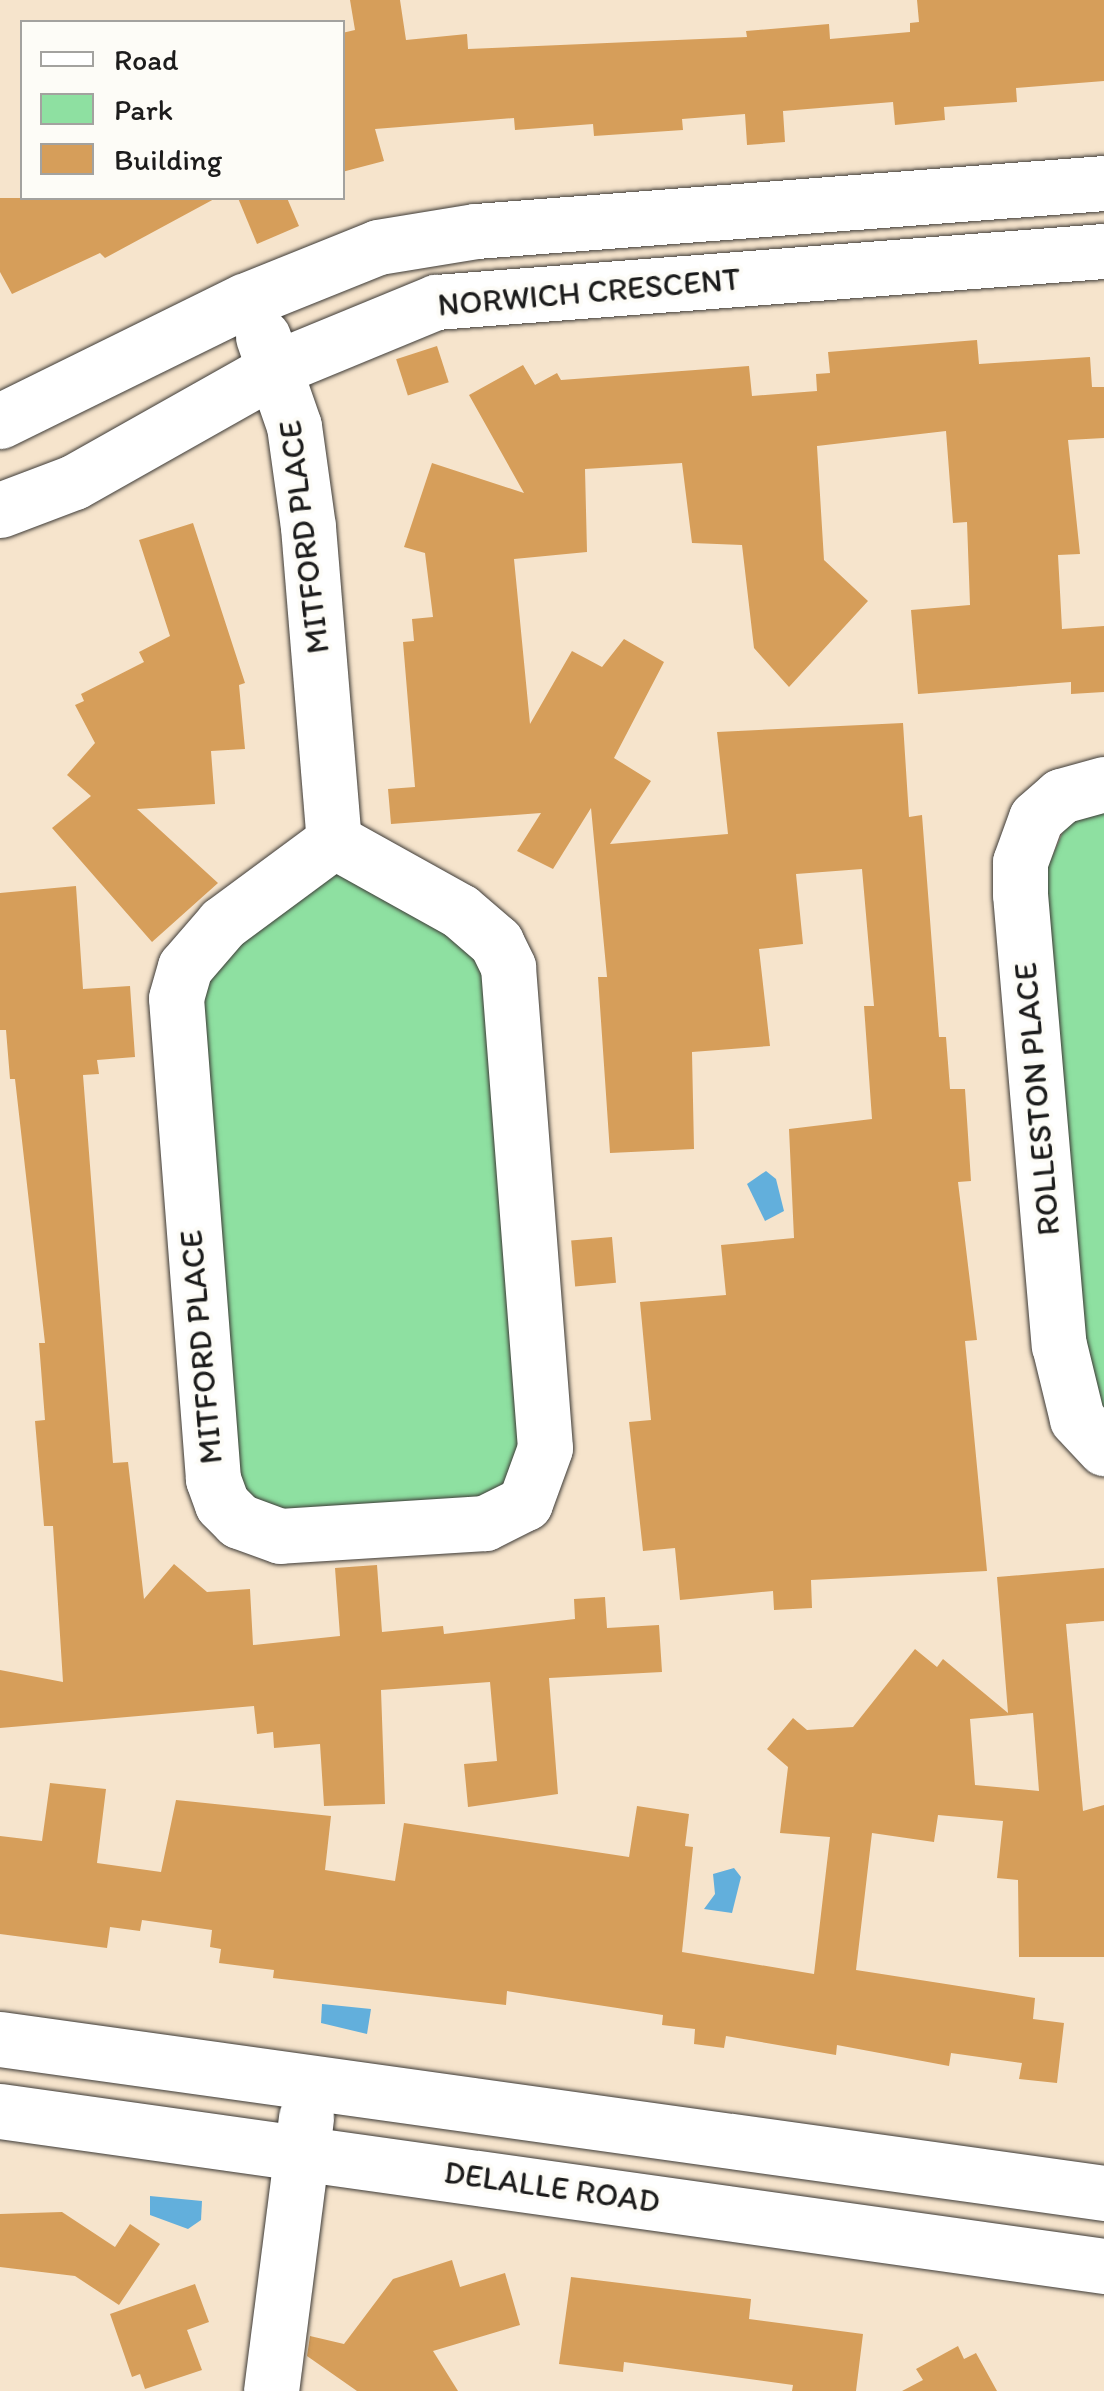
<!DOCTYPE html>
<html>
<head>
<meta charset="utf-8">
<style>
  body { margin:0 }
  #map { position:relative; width:1104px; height:2391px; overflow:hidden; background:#f6e4cc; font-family:Itim,sans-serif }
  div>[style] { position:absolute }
  .green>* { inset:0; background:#8ee0a1 }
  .water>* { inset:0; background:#62afdc }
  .building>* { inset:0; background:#d69e5a; transform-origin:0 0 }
  .roads { filter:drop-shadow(0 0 2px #3d3a36) drop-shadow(0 0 2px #3d3a36) }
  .minor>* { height:55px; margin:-27.5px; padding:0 27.5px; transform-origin:27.5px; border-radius:27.5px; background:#fff }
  span { translate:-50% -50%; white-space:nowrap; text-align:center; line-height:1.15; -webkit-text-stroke:8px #fdfcf7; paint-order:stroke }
  .street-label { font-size:32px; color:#1c1c1c }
  .legend { position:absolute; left:20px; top:20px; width:325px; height:180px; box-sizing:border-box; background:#fdfcf7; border:2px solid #a3a29f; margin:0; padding:12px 18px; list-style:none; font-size:30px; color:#1c1c1c }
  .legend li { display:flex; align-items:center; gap:20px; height:50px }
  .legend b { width:50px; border:2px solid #a3a29f }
</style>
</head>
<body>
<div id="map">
  <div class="green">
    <i style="clip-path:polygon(1104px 808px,1104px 1418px,1091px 1404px,1044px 875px,1066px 825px)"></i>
    <i style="clip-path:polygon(343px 867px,484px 949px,531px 1446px,500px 1495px,284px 1520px,249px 1498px,234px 1474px,200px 969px)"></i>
  </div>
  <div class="water">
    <i style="clip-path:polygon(766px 1171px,776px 1179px,784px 1211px,765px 1221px,747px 1184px)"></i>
    <i style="clip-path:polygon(734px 1868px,741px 1877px,732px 1913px,704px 1909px,715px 1894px,713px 1874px)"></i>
    <i style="clip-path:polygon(322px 2004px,371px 2009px,367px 2034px,321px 2023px)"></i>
    <i style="clip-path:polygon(150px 2196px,202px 2201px,201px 2220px,188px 2229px,150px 2215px)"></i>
  </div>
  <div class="building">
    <i style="clip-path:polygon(350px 0,400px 0,406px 40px,467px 34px,468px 49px,747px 37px,746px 31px,829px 24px,830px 39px,910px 32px,910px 23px,919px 22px,917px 0,1104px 0,1104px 81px,1016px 88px,1017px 102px,944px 107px,945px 120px,895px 125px,893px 102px,783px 111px,785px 142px,747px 145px,745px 114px,682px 119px,683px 130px,594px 136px,593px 124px,515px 130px,514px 118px,375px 129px,384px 161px,342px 172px,342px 33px,355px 30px)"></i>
    <i style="clip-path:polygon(0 198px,216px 198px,105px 258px,100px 253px,12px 294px,0 272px)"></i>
    <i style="clip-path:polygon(238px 198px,287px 198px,299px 226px,257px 244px)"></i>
    <i style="clip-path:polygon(977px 340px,979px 364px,1090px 357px,1092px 387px,1104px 387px,1104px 438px,1068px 440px,1080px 554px,1058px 555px,1062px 629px,1104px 626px,1104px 692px,1071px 694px,1071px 682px,918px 694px,911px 610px,970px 605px,967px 522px,953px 523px,946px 431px,817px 446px,824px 560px,868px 601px,789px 687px,754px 648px,742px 545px,692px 543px,682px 463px,585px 469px,587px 552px,514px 559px,530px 724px,572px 651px,602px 667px,624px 639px,664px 662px,614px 758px,651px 781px,610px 844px,728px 834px,717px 732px,903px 723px,909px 817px,922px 815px,939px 1037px,946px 1037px,950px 1089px,965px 1089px,971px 1181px,958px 1182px,977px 1340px,965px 1341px,987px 1571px,811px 1580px,812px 1608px,774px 1610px,773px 1591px,680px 1600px,675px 1548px,643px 1551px,629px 1422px,651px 1420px,640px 1302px,726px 1295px,721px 1245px,794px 1238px,789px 1129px,872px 1119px,864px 1006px,874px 1006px,862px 869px,796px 874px,803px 944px,759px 949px,770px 1046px,692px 1052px,694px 1149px,610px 1153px,598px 977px,607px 977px,591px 808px,553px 869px,517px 851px,541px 813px,391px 824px,388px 789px,415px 787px,403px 642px,414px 641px,412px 619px,433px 617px,425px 553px,404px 547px,432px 463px,524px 493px,469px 395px,523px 365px,535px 385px,557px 373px,561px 380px,749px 366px,752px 396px,817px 391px,816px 374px,830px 373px,828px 352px)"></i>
    <i style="left:437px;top:346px;width:38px;height:43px;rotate:72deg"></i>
    <i style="clip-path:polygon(193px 523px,245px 683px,239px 685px,245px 749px,211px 751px,215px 804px,137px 809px,218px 883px,152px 942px,52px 828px,91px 796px,67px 775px,95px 743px,75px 705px,84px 701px,81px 694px,144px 662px,139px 652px,170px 636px,139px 540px)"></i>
    <i style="clip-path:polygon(76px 886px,83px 989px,130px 986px,135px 1057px,97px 1060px,99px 1074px,83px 1075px,113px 1463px,128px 1462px,144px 1599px,174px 1564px,207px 1592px,250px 1589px,253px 1645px,340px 1636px,335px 1568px,377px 1565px,382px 1632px,443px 1626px,444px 1634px,575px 1619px,574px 1599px,605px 1597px,607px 1628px,659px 1625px,662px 1672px,549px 1678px,558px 1794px,468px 1807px,464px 1764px,497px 1761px,490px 1682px,381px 1690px,385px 1804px,324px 1806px,320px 1744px,274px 1748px,273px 1732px,257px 1734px,254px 1706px,0 1728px,0 1670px,63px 1682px,53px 1526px,44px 1526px,35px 1421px,45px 1420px,39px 1343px,45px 1343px,15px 1079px,10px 1079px,6px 1030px,0 1030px,0 893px)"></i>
    <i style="left:612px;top:1237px;width:46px;height:41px;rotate:85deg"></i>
    <i style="clip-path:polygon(evenodd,1104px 1568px,1104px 1621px,1066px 1624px,1083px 1811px,1104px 1805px,1104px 1957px,1019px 1957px,1018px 1880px,997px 1878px,1003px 1821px,938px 1815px,934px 1842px,872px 1833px,856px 1970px,1035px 1998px,1033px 2019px,1064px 2023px,1057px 2083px,1019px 2079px,1022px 2063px,951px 2053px,949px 2066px,837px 2045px,836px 2055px,726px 2036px,724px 2048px,694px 2044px,695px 2029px,662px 2025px,663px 2015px,507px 1991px,506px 2005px,273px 1978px,274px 1970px,219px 1963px,221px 1949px,210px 1947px,212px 1930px,142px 1920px,140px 1931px,110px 1927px,107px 1948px,0 1934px,0 1836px,42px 1841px,50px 1783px,106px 1789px,97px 1863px,161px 1872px,176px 1800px,331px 1816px,325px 1870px,395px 1881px,404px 1823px,629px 1857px,637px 1806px,689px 1814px,685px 1846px,693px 1847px,682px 1952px,814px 1974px,830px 1837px,780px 1833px,788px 1767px,767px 1749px,793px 1718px,807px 1730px,853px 1727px,915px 1649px,937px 1667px,943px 1659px,1008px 1713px,997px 1577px,1104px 1568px,1033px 1713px,1039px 1791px,975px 1785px,970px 1719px,1033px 1713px)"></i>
    <i style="clip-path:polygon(62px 2212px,115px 2247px,130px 2224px,160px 2244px,119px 2305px,75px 2276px,0 2267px,0 2214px)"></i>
    <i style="clip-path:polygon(452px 2260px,460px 2287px,505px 2273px,520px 2325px,433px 2351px,458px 2391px,357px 2391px,307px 2356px,310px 2336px,344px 2344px,393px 2279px)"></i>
    <i style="clip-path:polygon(571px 2277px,751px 2299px,749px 2319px,863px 2334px,856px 2391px,792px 2391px,793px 2385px,624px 2362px,623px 2372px,559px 2364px)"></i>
    <i style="clip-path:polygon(195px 2284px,209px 2322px,187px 2330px,202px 2370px,145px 2389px,140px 2374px,132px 2377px,110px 2314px)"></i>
    <i style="clip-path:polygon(958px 2346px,964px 2359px,976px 2353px,997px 2391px,902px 2391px,923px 2380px,916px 2369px)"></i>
  </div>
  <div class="roads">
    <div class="minor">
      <i style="left:263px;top:337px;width:94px;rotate:70.8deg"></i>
      <i style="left:294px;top:426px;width:102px;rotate:82.1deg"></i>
      <i style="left:308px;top:527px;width:315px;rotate:85.3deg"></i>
      <i style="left:0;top:421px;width:272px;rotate:-26.2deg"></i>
      <i style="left:244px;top:301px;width:144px;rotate:-21.9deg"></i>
      <i style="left:378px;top:247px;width:99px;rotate:-9.3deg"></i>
      <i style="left:476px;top:231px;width:630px;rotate:-4.37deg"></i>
      <i style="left:0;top:510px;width:79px;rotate:-20.7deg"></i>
      <i style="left:74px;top:482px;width:234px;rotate:-29.4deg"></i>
      <i style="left:278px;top:367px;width:171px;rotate:-22.4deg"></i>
      <i style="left:436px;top:302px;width:670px;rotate:-4.37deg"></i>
      <i style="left:1104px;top:784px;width:45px;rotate:164.4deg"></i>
      <i style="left:1061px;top:796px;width:33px;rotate:139deg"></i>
      <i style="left:1036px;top:818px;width:47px;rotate:110deg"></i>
      <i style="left:1020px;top:862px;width:32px;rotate:90deg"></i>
      <i style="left:1020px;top:894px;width:453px;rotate:85.1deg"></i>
      <i style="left:1059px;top:1345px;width:76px;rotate:76.3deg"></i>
      <i style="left:1077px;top:1419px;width:40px;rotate:47deg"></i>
      <i style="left:334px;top:841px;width:144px;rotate:29.1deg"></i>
      <i style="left:460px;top:911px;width:48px;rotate:40.7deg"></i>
      <i style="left:496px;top:942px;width:28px;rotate:64deg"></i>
      <i style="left:508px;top:967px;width:482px;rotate:85.6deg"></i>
      <i style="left:545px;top:1448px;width:59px;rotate:110deg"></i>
      <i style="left:525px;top:1503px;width:45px;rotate:153.4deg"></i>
      <i style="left:485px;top:1523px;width:205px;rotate:176.4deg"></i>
      <i style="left:280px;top:1536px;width:44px;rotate:-159.9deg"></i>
      <i style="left:239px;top:1521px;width:24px;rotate:-135deg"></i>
      <i style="left:222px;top:1504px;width:27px;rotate:-110deg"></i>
      <i style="left:213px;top:1479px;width:482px;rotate:-94.4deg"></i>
      <i style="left:176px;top:998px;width:32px;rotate:-74deg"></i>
      <i style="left:185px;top:967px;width:58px;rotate:-49.2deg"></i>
      <i style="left:223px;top:923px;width:138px;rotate:-36.5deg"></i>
      <i style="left:0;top:2039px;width:1115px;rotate:7.94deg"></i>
      <i style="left:0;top:2111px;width:1115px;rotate:7.99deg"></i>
      <i style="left:271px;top:2391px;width:276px;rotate:-82.7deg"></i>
    </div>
  </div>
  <div class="street-label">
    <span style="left:589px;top:292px;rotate:-5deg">NORWICH CRESCENT</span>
    <span style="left:304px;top:537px;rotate:-97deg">MITFORD PLACE</span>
    <span style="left:1037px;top:1099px;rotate:-95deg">ROLLESTON PLACE</span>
    <span style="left:201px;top:1347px;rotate:-95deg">MITFORD PLACE</span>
    <span style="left:552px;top:2187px;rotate:8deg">DELALLE ROAD</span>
  </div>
  <ul class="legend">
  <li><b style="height:12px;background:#fff"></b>Road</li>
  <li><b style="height:28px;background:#8ee0a1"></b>Park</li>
  <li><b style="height:28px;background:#d69e5a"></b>Building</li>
  </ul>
</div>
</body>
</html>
